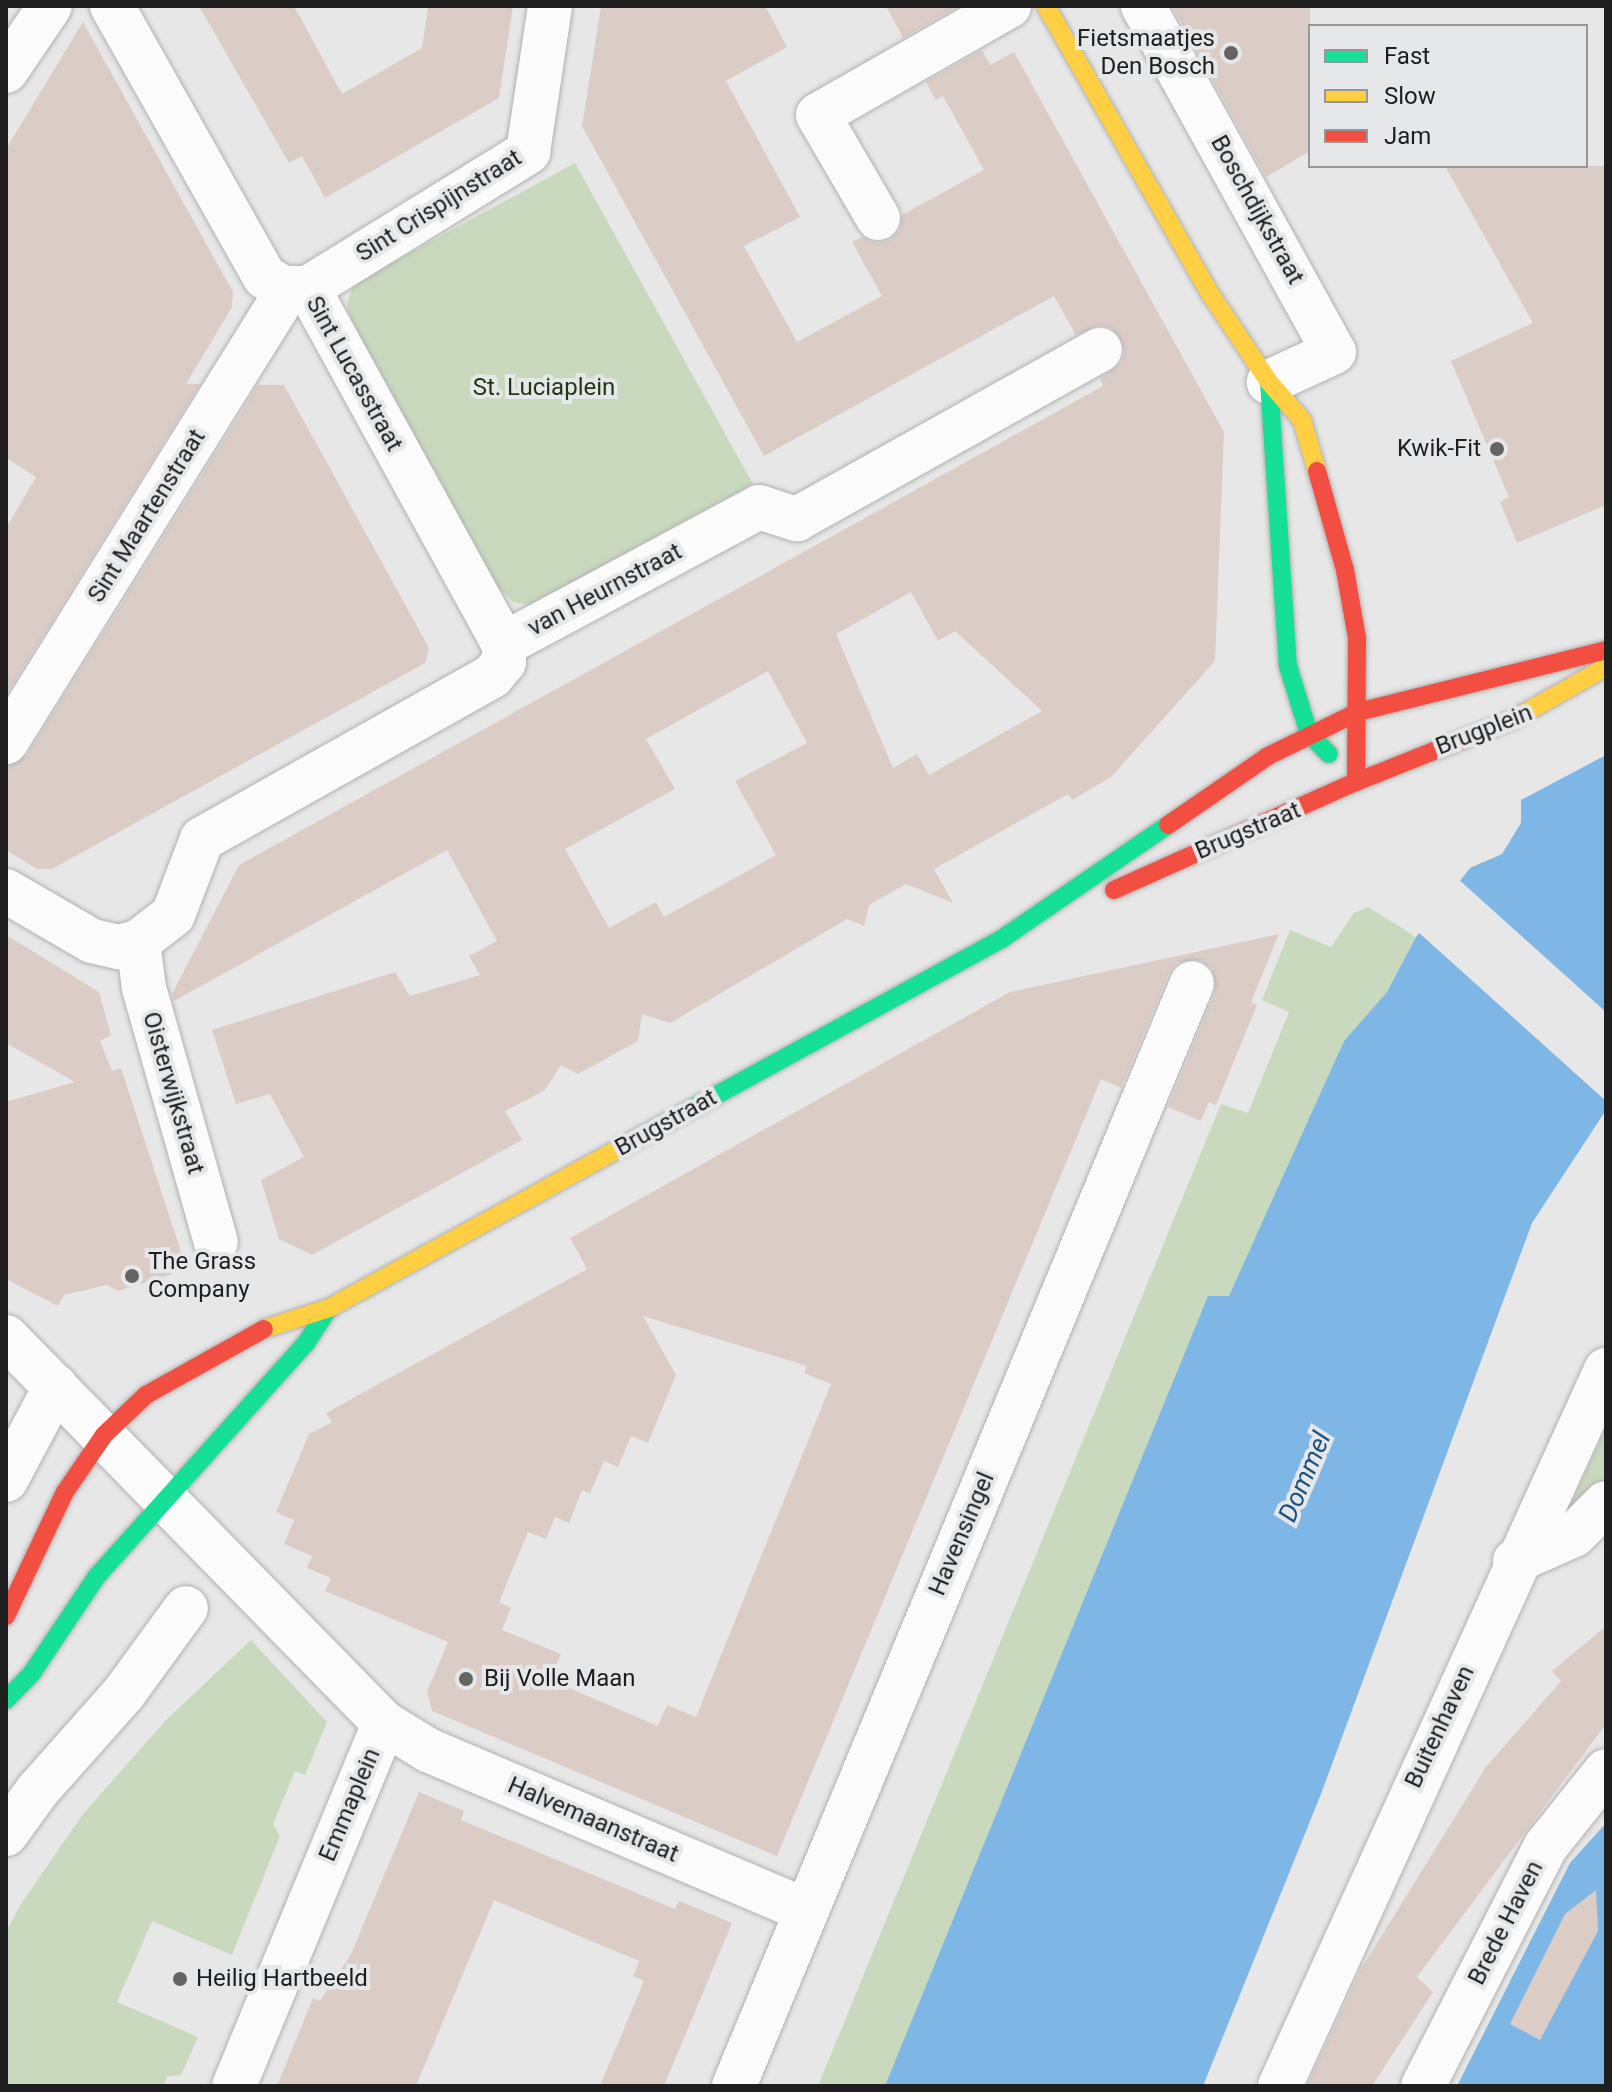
<!DOCTYPE html>
<html>
<head>
<meta charset="utf-8">
<style>
  body { margin:0 }
  #map { position:relative; width:1612px; height:2092px; overflow:hidden; background:#e7e7e8; font-family:Roboto,sans-serif }
  div>[style] { position:absolute }
  .green>* { inset:0; background:#c8d9be }
  .water>* { inset:0; background:#7eb6e5 }
  .pier>* { inset:0; background:#e7e7e8 }
  .building>* { inset:0; background:#dbcdc6 }
  .roads { filter:drop-shadow(0 0 2px #b1b1b1) drop-shadow(0 0 2px #b1b1b1) }
  .street>* { height:44px; margin:-22px; padding:0 22px; transform-origin:22px; border-radius:22px; background:#fbfbfc }
  .fast>* { height:18px; margin:-9px; padding:0 9px; transform-origin:9px; border-radius:9px; background:#16e098 }
  .slow>* { height:18px; margin:-9px; padding:0 9px; transform-origin:9px; border-radius:9px; background:#ffcf43 }
  .jam>* { height:18px; margin:-9px; padding:0 9px; transform-origin:9px; border-radius:9px; background:#f24e42 }
  .dots>* { width:22px; height:22px; translate:-50% -50%; box-sizing:border-box; border:4px solid #e6e7e9; border-radius:50% }
  span { translate:-50% -50%; white-space:nowrap; text-align:center; line-height:1.15; -webkit-text-stroke:8px #e6e7e9; paint-order:stroke }
  .poi-label { font-size:24px; color:#1e1e1e }
  .right { translate:-100% -50%; text-align:right }
  .left { translate:0 -50%; text-align:left }
  .street-label { font-size:24px; color:#1e1e1e }
  .park-label { font-size:24px; color:#233715 }
  .water-label { font-size:26px; color:#1a5380; font-style:italic }
  .frame { position:absolute; inset:0; border:8px solid #1e1e1e; pointer-events:none }
  .legend { position:absolute; left:1308px; top:24px; width:280px; height:144px; box-sizing:border-box; background:#e6e7e9; border:2px solid #969798; margin:0; padding:10px 14px; list-style:none; font-size:24px; color:#1e1e1e }
  .legend li { display:flex; align-items:center; gap:16px; height:40px }
  .legend b { width:40px; border:2px solid #969798 }
</style>
</head>
<body>
<div id="map">
  <div class="green">
    <i style="clip-path:polygon(575px 163px,753px 484px,530px 605px,513px 602px,498px 588px,351px 320px,347px 304px,353px 286px,369px 275px)"></i>
    <i style="clip-path:polygon(1368px 907px,1416px 937px,1387px 992px,1344px 1041px,885px 2086px,818px 2086px,1221px 1104px,1248px 1113px,1289px 1012px,1262px 1000px,1290px 930px,1331px 947px,1354px 913px)"></i>
    <i style="clip-path:polygon(1606px 1427px,1606px 1486px,1565px 1518px)"></i>
    <i style="clip-path:polygon(251px 1640px,327px 1722px,305px 1775px,295px 1771px,273px 1824px,280px 1836px,232px 1955px,152px 1921px,117px 2002px,198px 2037px,181px 2075px,167px 2077px,163px 2086px,6px 2086px,6px 1932px,21px 1904px,83px 1814px,167px 1719px)"></i>
  </div>
  <div class="water">
    <i style="clip-path:polygon(1606px 755px,1606px 1110px,1532px 1223px,1321px 1794px,1203px 2086px,885px 2086px,1208px 1296px,1229px 1296px,1344px 1041px,1387px 992px,1416px 937px,1470px 868px,1502px 854px,1521px 823px,1521px 800px)"></i>
    <i style="clip-path:polygon(1606px 1823px,1606px 2086px,1457px 2086px,1570px 1863px)"></i>
  </div>
  <div class="pier">
    <i style="clip-path:polygon(1457px 878px,1606px 1012px,1606px 1101px,1417px 931px)"></i>
  </div>
  <div class="building">
    <i style="clip-path:polygon(199px 6px,294px 6px,342px 94px,422px 48px,428px 6px,513px 6px,499px 98px,325px 198px,302px 156px,289px 163px)"></i>
    <i style="clip-path:polygon(evenodd,601px 6px,765px 6px,787px 47px,726px 81px,800px 217px,744px 246px,797px 342px,882px 296px,852px 242px,862px 237px,877px 243px,890px 240px,900px 230px,902px 215px,984px 170px,943px 96px,936px 100px,926px 82px,982px 50px,990px 65px,1014px 52px,1224px 432px,1215px 661px,1111px 777px,1072px 800px,1068px 794px,934px 869px,953px 903px,906px 884px,869px 905px,864px 926px,847px 919px,670px 1023px,642px 1014px,638px 1041px,578px 1074px,561px 1065px,544px 1091px,505px 1111px,522px 1140px,312px 1255px,279px 1239px,261px 1180px,304px 1157px,270px 1094px,236px 1104px,212px 1030px,395px 972px,410px 996px,480px 975px,469px 956px,497px 941px,447px 850px,174px 1001px,172px 994px,239px 865px,1103px 386px,1100px 379px,1121px 363px,1125px 351px,1112px 328px,1100px 325px,1076px 335px,1054px 296px,764px 456px,582px 126px,601px 6px,911px 592px,938px 641px,955px 631px,1042px 711px,929px 775px,917px 754px,893px 768px,836px 634px,911px 592px,601px 6px,768px 671px,807px 743px,735px 781px,776px 855px,664px 917px,656px 902px,609px 928px,565px 849px,675px 789px,646px 739px,768px 671px)"></i>
    <i style="clip-path:polygon(886px 6px,959px 6px,903px 38px)"></i>
    <i style="clip-path:polygon(1172px 6px,1310px 6px,1310px 151px,1266px 177px)"></i>
    <i style="clip-path:polygon(83px 22px,233px 292px,232px 307px,186px 384px,200px 384px,6px 695px,6px 528px,36px 477px,6px 458px,6px 149px)"></i>
    <i style="clip-path:polygon(1445px 166px,1606px 166px,1606px 505px,1517px 543px,1500px 502px,1509px 497px,1451px 361px,1533px 323px)"></i>
    <i style="clip-path:polygon(258px 385px,284px 385px,429px 648px,425px 663px,52px 869px,37px 869px,6px 850px,6px 767px,27px 755px)"></i>
    <i style="clip-path:polygon(evenodd,1279px 934px,1251px 1002px,1257px 1005px,1216px 1105px,1209px 1102px,1201px 1121px,1168px 1107px,1215px 992px,1212px 968px,1201px 960px,1177px 963px,1169px 973px,1121px 1088px,1101px 1079px,777px 1856px,432px 1711px,427px 1692px,448px 1642px,325px 1591px,331px 1578px,307px 1568px,312px 1556px,284px 1544px,294px 1520px,276px 1512px,309px 1434px,332px 1422px,326px 1413px,587px 1269px,570px 1238px,1010px 992px,1279px 934px,643px 1316px,807px 1366px,804px 1373px,831px 1384px,696px 1717px,667px 1705px,658px 1726px,550px 1680px,561px 1654px,502px 1630px,511px 1608px,499px 1602px,528px 1532px,546px 1539px,555px 1517px,569px 1523px,582px 1490px,590px 1493px,604px 1461px,618px 1467px,631px 1436px,648px 1443px,676px 1375px,643px 1316px)"></i>
    <i style="clip-path:polygon(6px 935px,99px 992px,111px 1035px,100px 1041px,112px 1071px,121px 1068px,182px 1255px,172px 1274px,118px 1291px,107px 1285px,64px 1295px,58px 1306px,6px 1279px,6px 1102px,75px 1082px,6px 1043px)"></i>
    <i style="clip-path:polygon(1606px 1626px,1606px 1724px,1417px 1977px,1433px 1992px,1372px 2086px,1307px 2086px,1361px 1969px,1486px 1767px,1561px 1681px,1552px 1671px)"></i>
    <i style="clip-path:polygon(419px 1792px,464px 1811px,461px 1820px,675px 1909px,679px 1901px,732px 1923px,664px 2086px,600px 2086px,644px 1981px,633px 1976px,639px 1961px,494px 1900px,416px 2086px,277px 2086px,313px 1998px,320px 2001px,351px 1954px)"></i>
    <i style="clip-path:polygon(1596px 1890px,1598px 1931px,1540px 2040px,1510px 2024px,1565px 1914px)"></i>
  </div>
  <div class="roads">
    <div class="street">
      <i style="left:112px;top:6px;width:311px;rotate:60.6deg"></i>
      <i style="left:265px;top:277px;width:21px;rotate:31deg"></i>
      <i style="left:283px;top:288px;width:25px"></i>
      <i style="left:308px;top:288px;width:406px;rotate:61.2deg"></i>
      <i style="left:1143px;top:6px;width:395px;rotate:61.1deg"></i>
      <i style="left:1334px;top:352px;width:72px;rotate:155.2deg"></i>
      <i style="left:6px;top:71px;width:78px;rotate:-55.9deg"></i>
      <i style="left:878px;top:218px;width:119px;rotate:-120.2deg"></i>
      <i style="left:818px;top:115px;width:220px;rotate:-29.7deg"></i>
      <i style="left:308px;top:288px;width:259px;rotate:-31.7deg"></i>
      <i style="left:528px;top:152px;width:148px;rotate:-81.4deg"></i>
      <i style="left:6px;top:742px;width:513px;rotate:-58.08deg"></i>
      <i style="left:277px;top:307px;width:20px;rotate:-72deg"></i>
      <i style="left:6px;top:891px;width:99px;rotate:30.2deg"></i>
      <i style="left:92px;top:941px;width:28px;rotate:13deg"></i>
      <i style="left:119px;top:947px;width:20px;rotate:-15deg"></i>
      <i style="left:138px;top:942px;width:44px;rotate:-37.6deg"></i>
      <i style="left:173px;top:915px;width:81px;rotate:-69.1deg"></i>
      <i style="left:202px;top:839px;width:333px;rotate:-29.3deg"></i>
      <i style="left:492px;top:676px;width:18px;rotate:-49deg"></i>
      <i style="left:504px;top:662px;width:18px;rotate:-90deg"></i>
      <i style="left:504px;top:644px;width:289px;rotate:-28.2deg"></i>
      <i style="left:759px;top:507px;width:40px;rotate:18deg"></i>
      <i style="left:797px;top:519px;width:347px;rotate:-29.2deg"></i>
      <i style="left:138px;top:942px;width:46px;rotate:82.6deg"></i>
      <i style="left:144px;top:988px;width:264px;rotate:74.2deg"></i>
      <i style="left:6px;top:1337px;width:540px;rotate:45.6deg"></i>
      <i style="left:384px;top:1723px;width:52px;rotate:31.5deg"></i>
      <i style="left:428px;top:1750px;width:410px;rotate:23deg"></i>
      <i style="left:6px;top:1480px;width:106px;rotate:-62deg"></i>
      <i style="left:1515px;top:1561px;width:64px;rotate:-23.8deg"></i>
      <i style="left:1574px;top:1535px;width:45px;rotate:-45deg"></i>
      <i style="left:6px;top:1834px;width:53px;rotate:-54.2deg"></i>
      <i style="left:37px;top:1791px;width:131px;rotate:-48.4deg"></i>
      <i style="left:124px;top:1693px;width:105px;rotate:-53.9deg"></i>
      <i style="left:234px;top:2086px;width:393px;rotate:-67.5deg"></i>
      <i style="left:734px;top:2086px;width:1194px;rotate:-67.45deg"></i>
      <i style="left:1280px;top:2086px;width:787px;rotate:-65.52deg"></i>
      <i style="left:1423px;top:2086px;width:270px;rotate:-62.9deg"></i>
      <i style="left:1546px;top:1846px;width:96px;rotate:-51.3deg"></i>
    </div>
    <div class="fast">
      <i style="left:1269px;top:382px;width:285px;rotate:86.2deg"></i>
      <i style="left:1288px;top:666px;width:71px;rotate:72.8deg"></i>
      <i style="left:1309px;top:734px;width:28px;rotate:45deg"></i>
      <i style="left:618px;top:1149px;width:439px;rotate:-28.7deg"></i>
      <i style="left:1003px;top:938px;width:200px;rotate:-34.4deg"></i>
      <i style="left:6px;top:1700px;width:37px;rotate:-46deg"></i>
      <i style="left:32px;top:1673px;width:117px;rotate:-56.2deg"></i>
      <i style="left:97px;top:1576px;width:313px;rotate:-48.1deg"></i>
      <i style="left:306px;top:1343px;width:42px;rotate:-56.7deg"></i>
    </div>
    <div class="slow">
      <i style="left:1046px;top:6px;width:329px;rotate:60.3deg"></i>
      <i style="left:1209px;top:292px;width:108px;rotate:56.3deg"></i>
      <i style="left:1269px;top:382px;width:50px;rotate:49deg"></i>
      <i style="left:1302px;top:420px;width:53px;rotate:73.6deg"></i>
      <i style="left:1514px;top:719px;width:106px;rotate:-29.5deg"></i>
      <i style="left:264px;top:1329px;width:68px;rotate:-17.9deg"></i>
      <i style="left:329px;top:1308px;width:330px;rotate:-28.8deg"></i>
    </div>
    <div class="jam">
      <i style="left:1317px;top:471px;width:103px;rotate:74.2deg"></i>
      <i style="left:1345px;top:570px;width:69px;rotate:80deg"></i>
      <i style="left:1357px;top:638px;width:144px;rotate:90.4deg"></i>
      <i style="left:1168px;top:825px;width:121px;rotate:-34.6deg"></i>
      <i style="left:1268px;top:756px;width:100px;rotate:-26.1deg"></i>
      <i style="left:1358px;top:712px;width:256px;rotate:-14deg"></i>
      <i style="left:1114px;top:890px;width:265px;rotate:-24.1deg"></i>
      <i style="left:1356px;top:782px;width:170px;rotate:-21.7deg"></i>
      <i style="left:6px;top:1616px;width:137px;rotate:-64.6deg"></i>
      <i style="left:65px;top:1492px;width:69px;rotate:-55.6deg"></i>
      <i style="left:104px;top:1435px;width:58px;rotate:-43.6deg"></i>
      <i style="left:146px;top:1395px;width:135px;rotate:-29.2deg"></i>
    </div>
  </div>
  <div class="dots">
    <i style="left:1231px;top:53px;background:#646465"></i>
    <i style="left:1497px;top:449px;background:#646465"></i>
    <i style="left:132px;top:1276px;background:#646465"></i>
    <i style="left:466px;top:1679px;background:#646465"></i>
    <i style="left:180px;top:1979px;background:#646465"></i>
  </div>
  <div class="poi-label">
    <span class="right" style="left:1215px;top:53px">Fietsmaatjes<br>Den Bosch</span>
    <span class="right" style="left:1481px;top:449px">Kwik-Fit</span>
    <span class="left" style="left:148px;top:1276px">The Grass<br>Company</span>
    <span class="left" style="left:484px;top:1679px">Bij Volle Maan</span>
    <span class="left" style="left:196px;top:1979px">Heilig Hartbeeld</span>
  </div>
  <div class="street-label">
    <span style="left:439px;top:206px;rotate:-32deg">Sint Crispijnstraat</span>
    <span style="left:1257px;top:210px;rotate:61deg">Boschdijkstraat</span>
    <span style="left:354px;top:374px;rotate:61deg">Sint Lucasstraat</span>
    <span style="left:147px;top:516px;rotate:-58deg">Sint Maartenstraat</span>
    <span style="left:605px;top:590px;rotate:-28deg">van Heurnstraat</span>
    <span style="left:1484px;top:730px;rotate:-21deg">Brugplein</span>
    <span style="left:1248px;top:831px;rotate:-23deg">Brugstraat</span>
    <span style="left:173px;top:1093px;rotate:74deg">Oisterwijkstraat</span>
    <span style="left:666px;top:1123px;rotate:-29deg">Brugstraat</span>
    <span style="left:962px;top:1534px;rotate:-67deg">Havensingel</span>
    <span style="left:1440px;top:1727px;rotate:-65deg">Buitenhaven</span>
    <span style="left:350px;top:1805px;rotate:-67deg">Emmaplein</span>
    <span style="left:593px;top:1820px;rotate:23deg">Halvemaanstraat</span>
    <span style="left:1506px;top:1923px;rotate:-63deg">Brede Haven</span>
  </div>
  <div class="park-label">
    <span style="left:544px;top:388px">St. Luciaplein</span>
  </div>
  <div class="water-label">
    <span style="left:1305px;top:1477px;rotate:-67deg">Dommel</span>
  </div>
  <div class="frame"></div>
  <ul class="legend">
  <li><b style="height:10px;background:#16e098"></b>Fast</li>
  <li><b style="height:10px;background:#ffcf43"></b>Slow</li>
  <li><b style="height:10px;background:#f24e42"></b>Jam</li>
  </ul>
</div>
</body>
</html>
